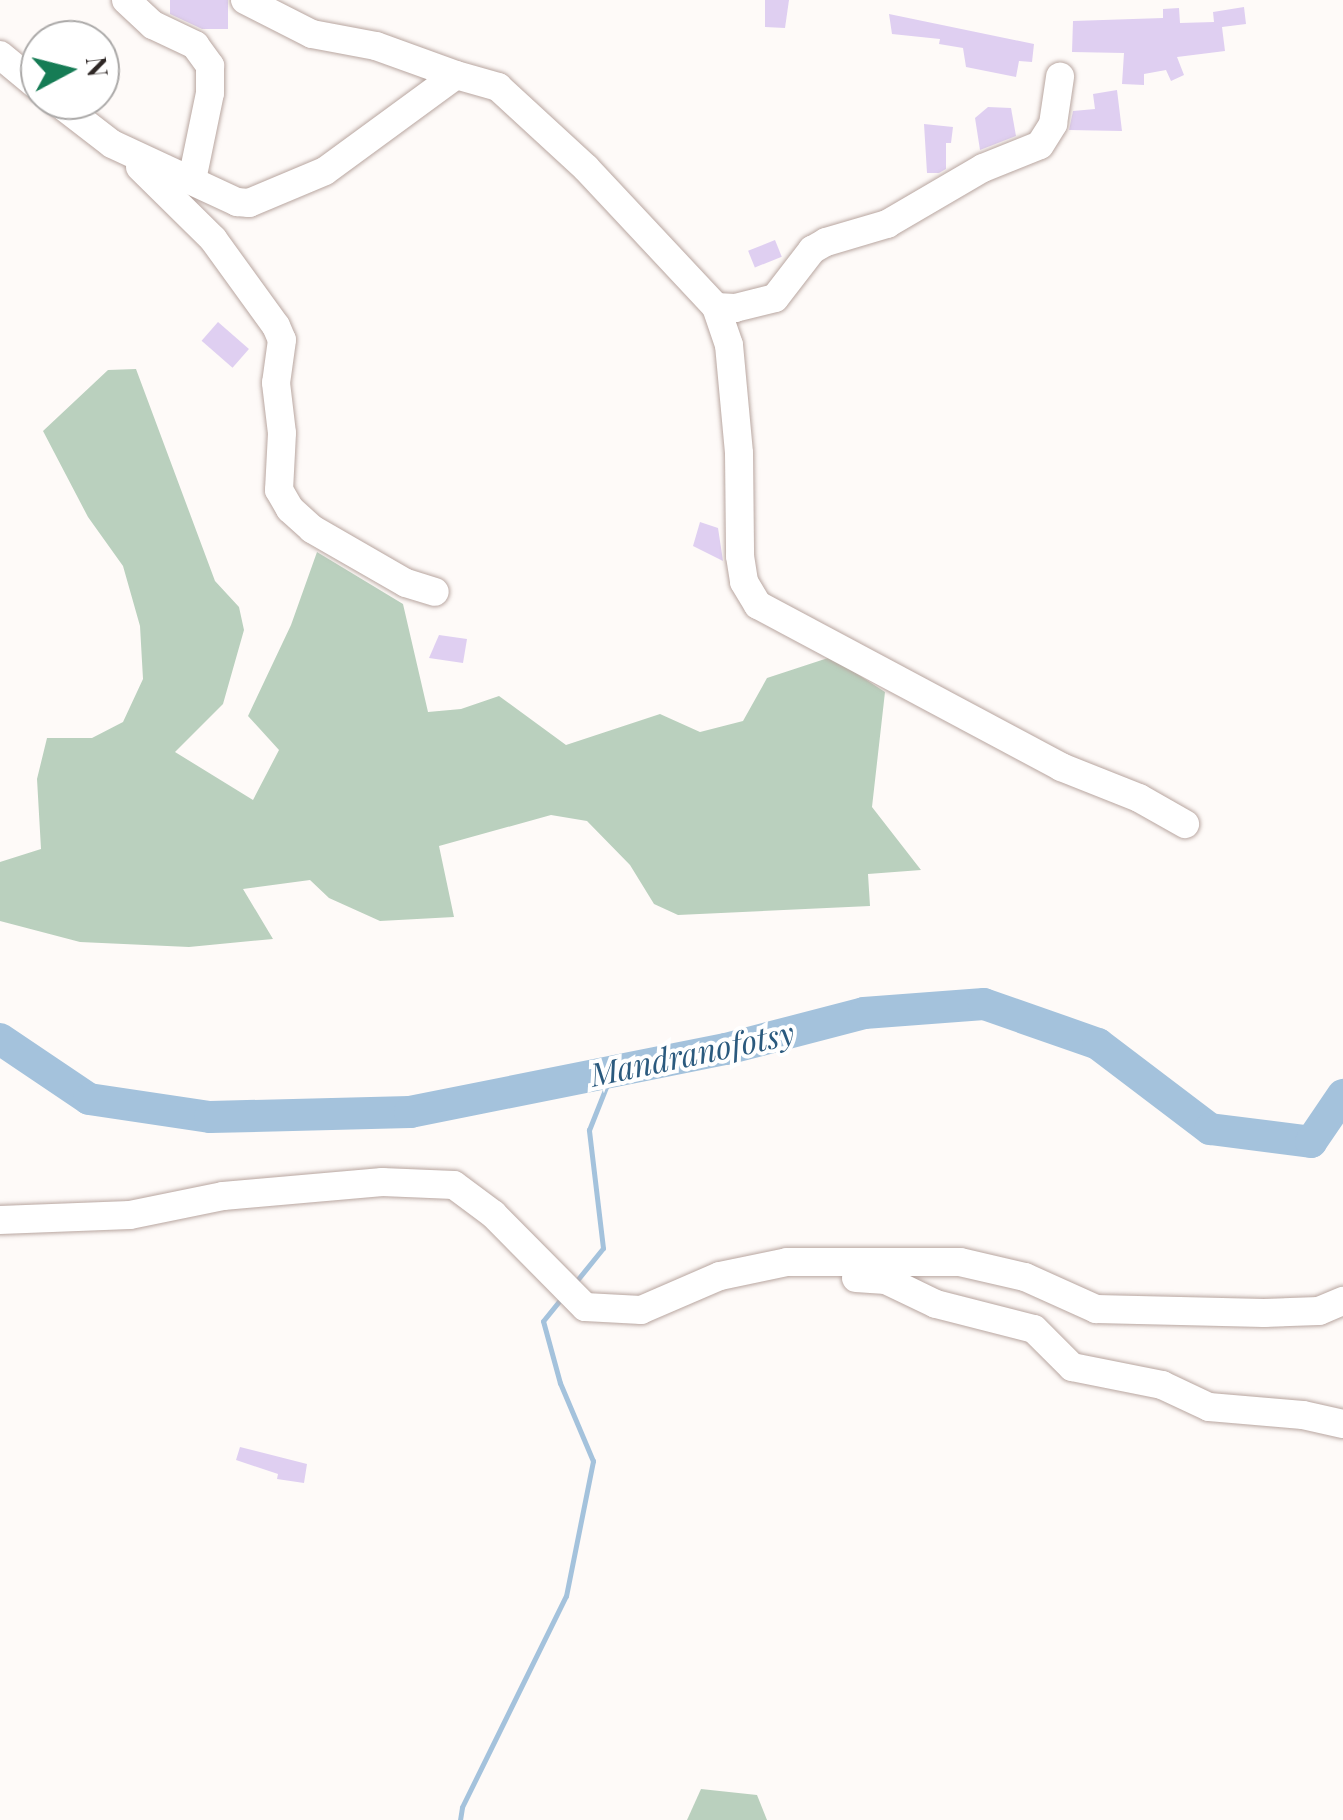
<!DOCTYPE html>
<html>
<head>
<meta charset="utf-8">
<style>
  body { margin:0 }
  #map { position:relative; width:1343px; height:1820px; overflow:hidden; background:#fefaf8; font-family:"Playfair Display",serif }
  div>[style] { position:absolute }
  .green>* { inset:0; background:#bad0be }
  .stream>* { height:5px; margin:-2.5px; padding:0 2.5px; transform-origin:2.5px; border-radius:2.5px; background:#a4c2dc }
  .river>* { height:32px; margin:-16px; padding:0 16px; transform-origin:16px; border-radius:16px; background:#a4c2dc }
  .building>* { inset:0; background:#dfcff1; transform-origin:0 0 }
  .roads { filter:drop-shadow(0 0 2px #b8a6a0) drop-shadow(0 0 2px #b8a6a0) }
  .minor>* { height:28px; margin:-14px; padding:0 14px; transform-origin:14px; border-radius:14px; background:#fff }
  span { translate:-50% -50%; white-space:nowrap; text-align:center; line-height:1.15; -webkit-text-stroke:8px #fff; paint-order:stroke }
  .water-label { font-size:32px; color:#2b5a7e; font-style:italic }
  .north { position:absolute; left:20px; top:20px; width:100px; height:100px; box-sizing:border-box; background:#fff; border:2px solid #aba9a8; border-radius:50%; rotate:83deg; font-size:28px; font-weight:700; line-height:40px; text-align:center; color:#2e2725 }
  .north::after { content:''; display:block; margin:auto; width:35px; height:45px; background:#167c55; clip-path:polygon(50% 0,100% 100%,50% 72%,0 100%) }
</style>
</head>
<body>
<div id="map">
  <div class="green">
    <i style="clip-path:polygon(136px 369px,215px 581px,239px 607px,244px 630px,223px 704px,175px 752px,253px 800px,279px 750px,248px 716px,291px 625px,317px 552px,403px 604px,428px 712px,461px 709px,499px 696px,566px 745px,660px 714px,700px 732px,743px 721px,767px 678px,831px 657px,885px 692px,872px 807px,921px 870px,868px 874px,870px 906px,678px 915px,654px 904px,630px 865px,587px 821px,551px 815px,439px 846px,454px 917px,380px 921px,329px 898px,310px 880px,243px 889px,273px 939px,189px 947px,80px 942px,0 921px,0 862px,41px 849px,37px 779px,47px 738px,92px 738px,123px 722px,143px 679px,140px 626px,123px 566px,88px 517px,43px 431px,108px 370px)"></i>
    <i style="clip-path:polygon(701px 1789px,757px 1795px,767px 1820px,687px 1820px)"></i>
  </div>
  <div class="stream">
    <i style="left:574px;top:1284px;width:46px;rotate:-51.1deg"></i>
    <i style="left:603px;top:1248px;width:119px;rotate:-96.8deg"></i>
    <i style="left:589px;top:1130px;width:62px;rotate:-68.4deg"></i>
    <i style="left:460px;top:1820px;width:13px;rotate:-81deg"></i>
    <i style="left:462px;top:1807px;width:235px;rotate:-63.8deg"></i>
    <i style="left:566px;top:1596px;width:138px;rotate:-78.7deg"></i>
    <i style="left:593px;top:1461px;width:85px;rotate:-112.9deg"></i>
    <i style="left:560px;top:1383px;width:64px;rotate:-105.3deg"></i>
    <i style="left:543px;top:1321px;width:32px;rotate:-51deg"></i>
  </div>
  <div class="river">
    <i style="left:0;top:1039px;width:107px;rotate:34deg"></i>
    <i style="left:89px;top:1099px;width:122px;rotate:8.5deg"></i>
    <i style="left:210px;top:1117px;width:200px;rotate:-1.4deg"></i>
    <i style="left:410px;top:1112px;width:322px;rotate:-11.3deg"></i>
    <i style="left:726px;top:1049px;width:143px;rotate:-14.6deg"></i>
    <i style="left:864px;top:1013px;width:120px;rotate:-4.3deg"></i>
    <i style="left:984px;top:1004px;width:121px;rotate:19.3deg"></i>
    <i style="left:1098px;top:1044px;width:141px;rotate:37.2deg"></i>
    <i style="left:1210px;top:1129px;width:102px;rotate:7.3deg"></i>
    <i style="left:1311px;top:1142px;width:57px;rotate:-55.8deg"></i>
  </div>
  <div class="building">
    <i style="clip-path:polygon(170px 0,228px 0,228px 29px,202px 29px,170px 14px)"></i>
    <i style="clip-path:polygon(765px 0,789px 0,785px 28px,765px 27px)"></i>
    <i style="clip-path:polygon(1244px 7px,1246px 24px,1222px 27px,1225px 51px,1177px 57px,1184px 75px,1171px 81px,1166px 70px,1144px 74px,1144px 85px,1122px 84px,1124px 53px,1072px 52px,1073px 21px,1163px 18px,1163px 9px,1179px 8px,1180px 23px,1214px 22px,1213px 12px)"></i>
    <i style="clip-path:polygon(889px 14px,1034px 44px,1032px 62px,1019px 61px,1016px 77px,966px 67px,963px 48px,939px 44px,940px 39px,892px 34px)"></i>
    <i style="clip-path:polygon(1117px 90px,1122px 131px,1069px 130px,1073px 111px,1095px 109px,1093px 94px)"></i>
    <i style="clip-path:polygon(988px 107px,1011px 108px,1016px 136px,980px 150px,975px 118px)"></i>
    <i style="clip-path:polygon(924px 124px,953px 127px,951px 143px,946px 143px,946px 169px,939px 173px,927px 173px)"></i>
    <i style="left:775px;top:240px;width:18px;height:29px;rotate:68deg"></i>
    <i style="left:218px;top:322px;width:41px;height:25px;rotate:41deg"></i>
    <i style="clip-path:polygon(700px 522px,718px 528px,723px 561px,693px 546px)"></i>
    <i style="clip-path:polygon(439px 635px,467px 639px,463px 663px,429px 658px)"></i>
    <i style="clip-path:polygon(240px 1447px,307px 1464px,304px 1483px,277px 1479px,278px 1474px,236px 1460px)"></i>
  </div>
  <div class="roads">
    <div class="minor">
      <i style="left:126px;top:0;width:37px;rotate:43deg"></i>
      <i style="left:153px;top:25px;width:47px;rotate:25.5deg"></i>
      <i style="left:195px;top:45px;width:26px;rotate:54deg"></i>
      <i style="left:210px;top:66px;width:27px;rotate:90deg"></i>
      <i style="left:210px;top:93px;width:89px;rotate:101.7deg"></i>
      <i style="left:245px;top:0;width:75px;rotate:26.9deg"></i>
      <i style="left:312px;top:34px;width:65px;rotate:10.6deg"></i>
      <i style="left:376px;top:46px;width:85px;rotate:19.9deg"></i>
      <i style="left:0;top:55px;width:52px;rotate:39.5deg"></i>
      <i style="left:55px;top:100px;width:72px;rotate:37.7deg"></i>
      <i style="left:112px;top:144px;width:138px;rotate:24.9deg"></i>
      <i style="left:237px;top:202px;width:12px;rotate:5deg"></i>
      <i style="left:249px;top:203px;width:82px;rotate:-22.8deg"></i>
      <i style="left:325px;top:171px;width:162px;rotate:-36.2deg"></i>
      <i style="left:456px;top:75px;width:44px;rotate:15.9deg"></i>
      <i style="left:498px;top:87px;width:120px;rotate:42.6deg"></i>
      <i style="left:586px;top:168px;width:190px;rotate:46.9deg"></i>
      <i style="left:716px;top:307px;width:40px;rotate:71.1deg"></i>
      <i style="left:729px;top:345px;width:108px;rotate:84.7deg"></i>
      <i style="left:739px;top:453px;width:103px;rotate:89.4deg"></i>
      <i style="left:740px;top:556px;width:26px;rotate:81deg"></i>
      <i style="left:744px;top:582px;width:27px;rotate:59deg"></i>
      <i style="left:758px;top:605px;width:344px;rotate:28.1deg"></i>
      <i style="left:1061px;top:767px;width:84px;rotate:21.7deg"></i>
      <i style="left:1139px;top:798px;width:53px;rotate:29.5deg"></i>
      <i style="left:140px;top:167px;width:103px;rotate:44.6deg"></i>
      <i style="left:213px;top:239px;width:107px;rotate:54.1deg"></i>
      <i style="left:276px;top:326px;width:15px;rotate:67deg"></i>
      <i style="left:282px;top:340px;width:43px;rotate:97.9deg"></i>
      <i style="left:276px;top:383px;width:50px;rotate:83.2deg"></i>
      <i style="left:282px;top:433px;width:57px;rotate:93deg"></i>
      <i style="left:279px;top:490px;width:22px;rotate:60deg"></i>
      <i style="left:290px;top:509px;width:30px;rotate:42deg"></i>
      <i style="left:312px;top:529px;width:108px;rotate:29.9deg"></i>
      <i style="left:406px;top:583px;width:30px;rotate:17deg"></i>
      <i style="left:716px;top:307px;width:19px;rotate:3deg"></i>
      <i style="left:735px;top:308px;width:41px;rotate:-14deg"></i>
      <i style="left:775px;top:298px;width:61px;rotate:-52.4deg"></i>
      <i style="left:812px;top:250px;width:16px;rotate:-30deg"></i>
      <i style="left:826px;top:242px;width:64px;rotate:-16.4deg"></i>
      <i style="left:887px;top:224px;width:111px;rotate:-30.3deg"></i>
      <i style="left:983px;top:168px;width:61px;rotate:-22deg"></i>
      <i style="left:1040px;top:145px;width:25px;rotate:-58deg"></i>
      <i style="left:1053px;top:124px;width:48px;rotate:-81.5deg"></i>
      <i style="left:0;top:1220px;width:130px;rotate:-2.2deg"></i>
      <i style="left:130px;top:1215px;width:95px;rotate:-11.5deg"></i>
      <i style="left:223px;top:1196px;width:160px;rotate:-5deg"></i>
      <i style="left:382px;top:1182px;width:72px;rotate:2.4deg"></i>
      <i style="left:454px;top:1185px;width:49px;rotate:36.6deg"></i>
      <i style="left:493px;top:1214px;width:131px;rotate:45.3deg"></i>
      <i style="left:585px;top:1307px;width:56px;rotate:3.1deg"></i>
      <i style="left:641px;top:1310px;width:86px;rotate:-23.3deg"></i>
      <i style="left:720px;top:1276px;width:68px;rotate:-11.8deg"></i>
      <i style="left:787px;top:1262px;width:173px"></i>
      <i style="left:960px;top:1262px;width:67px;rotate:13deg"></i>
      <i style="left:1025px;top:1277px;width:78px;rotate:24.3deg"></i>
      <i style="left:1096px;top:1309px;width:168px;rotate:1.4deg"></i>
      <i style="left:1264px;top:1313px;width:55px;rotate:-2.1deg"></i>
      <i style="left:1319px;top:1311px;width:26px;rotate:-23deg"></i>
      <i style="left:856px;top:1278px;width:30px;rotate:4deg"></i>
      <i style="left:886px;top:1280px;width:55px;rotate:25.6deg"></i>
      <i style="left:936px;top:1304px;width:101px;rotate:14.3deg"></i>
      <i style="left:1034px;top:1329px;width:54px;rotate:45deg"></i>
      <i style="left:1072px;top:1367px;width:92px;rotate:11.3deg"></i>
      <i style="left:1162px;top:1385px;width:52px;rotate:25.1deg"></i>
      <i style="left:1209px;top:1407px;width:94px;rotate:4.9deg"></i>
      <i style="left:1303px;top:1415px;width:41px;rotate:12.7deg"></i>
    </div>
  </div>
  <div class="water-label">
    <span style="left:692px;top:1053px;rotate:-12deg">Mandranofotsy</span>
  </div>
  <div class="north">N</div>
</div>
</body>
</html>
